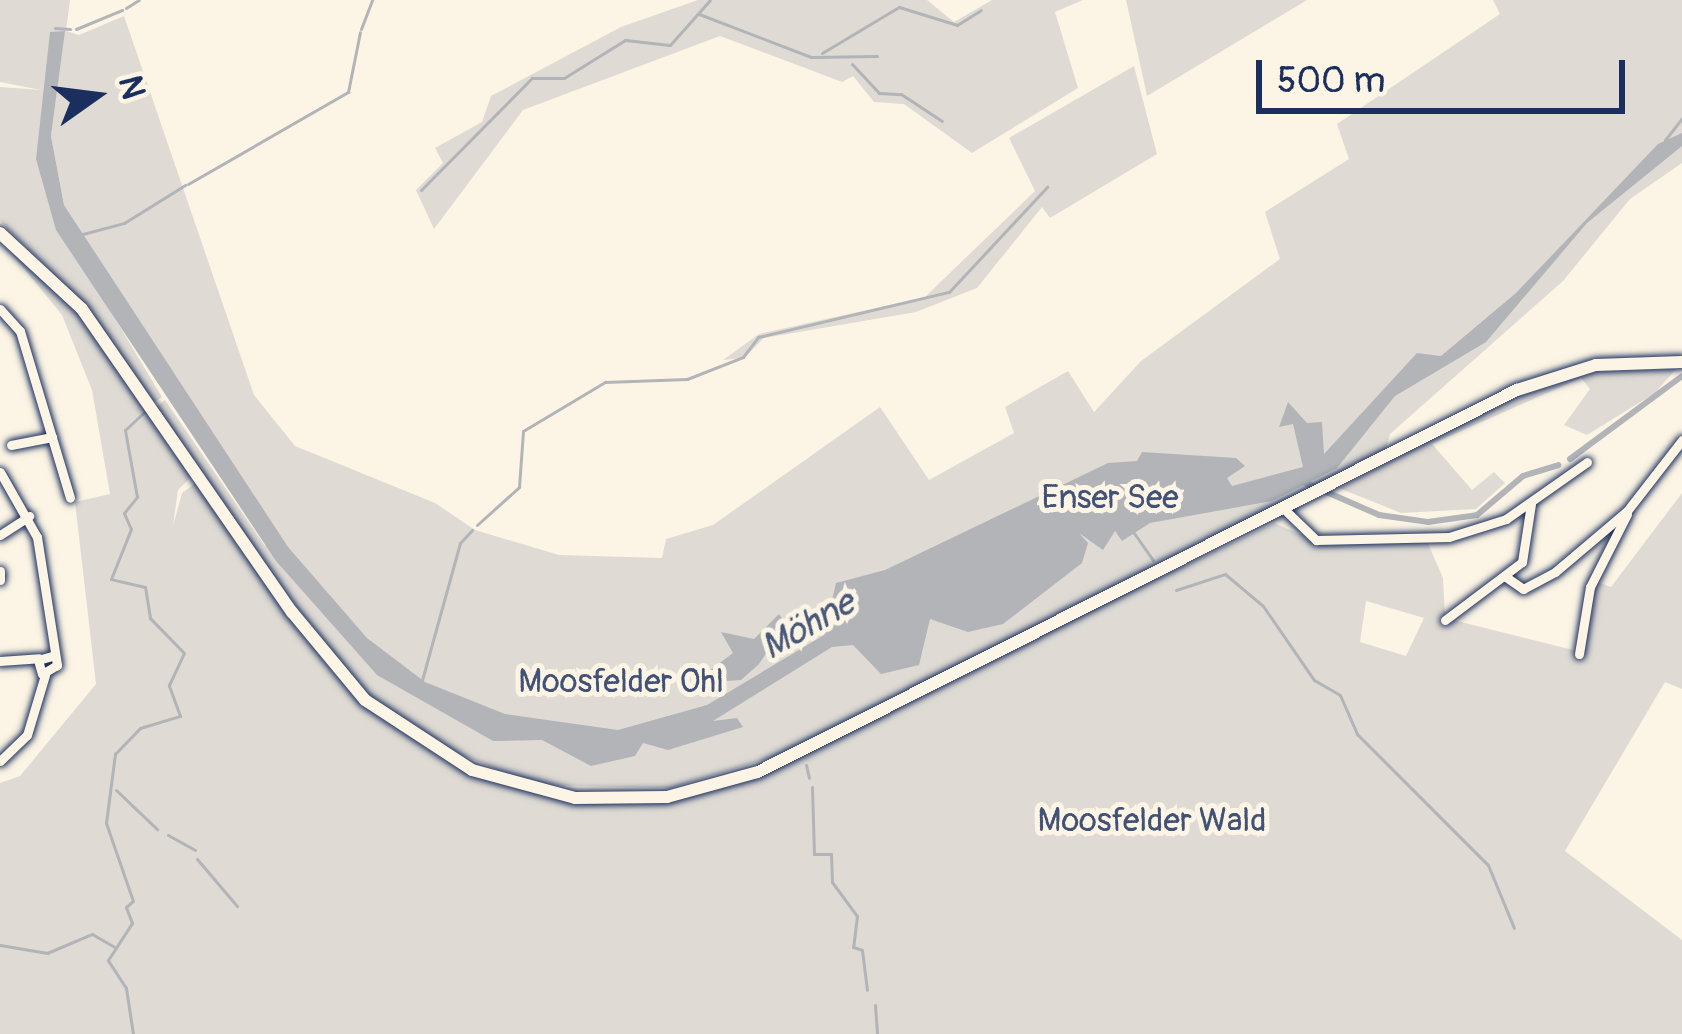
<!DOCTYPE html>
<html>
<head>
<meta charset="utf-8">
<style>
  body { margin:0 }
  #map { position:relative; width:1682px; height:1034px; overflow:hidden; background:#fcf5e5; font-family:Pangolin,sans-serif }
  div>[style] { position:absolute }
  .green>* { inset:0; background:#dfdbd4 }
  .water>* { inset:0; background:#b2b4b8 }
  .stream>* { height:3px; margin:-1.5px; padding:0 1.5px; transform-origin:1.5px; border-radius:1.5px; background:#b2b4b8 }
  .canal>* { height:6px; margin:-3px; padding:0 3px; transform-origin:3px; border-radius:3px; background:#b2b4b8 }
  .roads { filter:drop-shadow(0 0 3px #1b2f5e) drop-shadow(0 0 3px #1b2f5e) }
  .minor>* { height:9px; margin:-4.5px; padding:0 4.5px; transform-origin:4.5px; border-radius:4.5px; background:#fcf5e5 }
  .major>* { height:12px; margin:-6px; padding:0 6px; transform-origin:6px; border-radius:6px; background:#fcf5e5 }
  span { translate:-50% -50%; white-space:nowrap; text-align:center; line-height:1.15; -webkit-text-stroke:10px #fcf5e5; paint-order:stroke }
  .park-label { font-size:33px; color:#425176 }
  .water-label { font-size:36px; color:#485779; font-style:italic }
  .north { position:absolute; left:36px; top:36px; width:120px; height:120px; -webkit-text-stroke:9px #fcf5e5; paint-order:stroke; rotate:76deg; font-size:33px; font-weight:700; line-height:48px; text-align:center; color:#1b2f5e }
  .north::after { content:''; display:block; margin:auto; width:42px; height:54px; background:#1b2f5e; clip-path:polygon(50% 0,100% 100%,50% 72%,0 100%) }
  .scale { position:absolute; left:1256px; top:60px; width:369px; height:54px; box-sizing:border-box; border:6px solid #1b2f5e; border-top:0; padding-left:15px; font-size:36px; line-height:42px; white-space:nowrap; color:#1b2f5e; -webkit-text-stroke:9px #fcf5e5; paint-order:stroke }
</style>
</head>
<body>
<div id="map">
  <div class="green">
    <i style="clip-path:polygon(0 0,70px 0,66px 31px,79px 35px,124px 16px,254px 395px,295px 446px,435px 503px,475px 530px,559px 555px,662px 558px,666px 539px,713px 525px,880px 407px,929px 480px,1014px 433px,1005px 407px,1068px 371px,1094px 412px,1141px 361px,1280px 259px,1265px 212px,1349px 159px,1337px 124px,1500px 14px,1493px 0,1682px 0,1682px 163px,1630px 199px,1563px 281px,1390px 434px,1386px 449px,780px 755px,670px 788px,537px 785px,414px 736px,334px 664px,156px 407px,165px 400px,265px 546px,280px 537px,64px 205px,51px 136px,64px 35px,42px 139px,59px 225px,162px 397px,153px 403px,87px 306px,0 221px,0 87px,41px 90px,0 82px)"></i>
    <i style="clip-path:polygon(698px 0,927px 0,954px 22px,992px 0,1083px 0,1055px 12px,1078px 88px,972px 153px,904px 104px,874px 102px,853px 76px,842px 82px,720px 36px,523px 110px,434px 229px,416px 190px,443px 163px,435px 148px,482px 122px,491px 96px,621px 27px)"></i>
    <i style="clip-path:polygon(1126px 0,1307px 0,1147px 96px)"></i>
    <i style="clip-path:polygon(1134px 66px,1157px 154px,1050px 218px,1042px 207px,977px 288px,916px 312px,764px 338px,744px 358px,723px 360px,759px 334px,925px 297px,1035px 191px,1009px 138px)"></i>
    <i style="clip-path:polygon(evenodd,8px 249px,21px 253px,78px 311px,193px 475px,178px 490px,173px 526px,182px 493px,197px 482px,348px 684px,472px 770px,606px 800px,734px 782px,1274px 523px,1325px 545px,1426px 539px,1443px 578px,1445px 618px,1581px 652px,1594px 581px,1611px 587px,1682px 493px,1682px 689px,1665px 682px,1565px 851px,1682px 940px,1682px 1034px,0 1034px,0 783px,20px 776px,96px 684px,75px 502px,110px 494px,92px 390px,62px 315px,8px 249px,1366px 601px,1424px 618px,1406px 656px,1360px 642px,1366px 601px)"></i>
    <i style="clip-path:polygon(1676px 369px,1655px 393px,1587px 435px,1564px 425px,1590px 389px,1581px 378px,1432px 444px,1472px 490px,1494px 472px,1505px 483px,1476px 509px,1401px 513px,1339px 488px,1520px 394px,1590px 372px)"></i>
  </div>
  <div class="water">
    <i style="clip-path:polygon(65px 31px,51px 136px,64px 205px,288px 547px,367px 638px,425px 682px,505px 714px,618px 730px,707px 705px,824px 635px,836px 583px,885px 570px,1108px 463px,1137px 461px,1142px 452px,1236px 458px,1245px 466px,1227px 478px,1232px 486px,1303px 467px,1293px 424px,1279px 427px,1288px 402px,1307px 423px,1322px 422px,1324px 454px,1417px 353px,1441px 356px,1516px 293px,1658px 144px,1682px 133px,1682px 146px,1587px 223px,1486px 342px,1395px 396px,1337px 468px,1272px 501px,1150px 523px,1122px 541px,1115px 531px,1103px 550px,1079px 533px,1088px 543px,1082px 563px,1003px 624px,968px 632px,930px 619px,919px 665px,881px 674px,853px 645px,832px 647px,713px 721px,737px 718px,743px 727px,668px 750px,643px 743px,635px 756px,591px 766px,542px 740px,493px 741px,377px 675px,276px 561px,56px 230px,36px 159px,50px 32px)"></i>
    <i style="clip-path:polygon(779px 614px,786px 624px,759px 664px,741px 680px,711px 682px,709px 671px,733px 653px,721px 632px,754px 639px)"></i>
  </div>
  <div class="stream">
    <i style="left:126px;top:8px;width:15px;rotate:-32deg"></i>
    <i style="left:699px;top:14px;width:120px;rotate:21deg"></i>
    <i style="left:811px;top:57px;width:66px;rotate:-0.9deg"></i>
    <i style="left:55px;top:28px;width:15px;rotate:4deg"></i>
    <i style="left:76px;top:29px;width:50px;rotate:-22.4deg"></i>
    <i style="left:361px;top:29px;width:31px;rotate:-69deg"></i>
    <i style="left:822px;top:53px;width:90px;rotate:-30.9deg"></i>
    <i style="left:899px;top:7px;width:61px;rotate:17.2deg"></i>
    <i style="left:957px;top:25px;width:28px;rotate:-32deg"></i>
    <i style="left:852px;top:64px;width:40px;rotate:47deg"></i>
    <i style="left:879px;top:93px;width:22px;rotate:3deg"></i>
    <i style="left:901px;top:94px;width:49px;rotate:33.4deg"></i>
    <i style="left:1665px;top:140px;width:28px;rotate:-52deg"></i>
    <i style="left:188px;top:184px;width:185px;rotate:-29.9deg"></i>
    <i style="left:348px;top:92px;width:61px;rotate:-78.7deg"></i>
    <i style="left:421px;top:190px;width:158px;rotate:-45.3deg"></i>
    <i style="left:532px;top:78px;width:32px"></i>
    <i style="left:564px;top:78px;width:72px;rotate:-31.9deg"></i>
    <i style="left:625px;top:40px;width:45px;rotate:6.3deg"></i>
    <i style="left:670px;top:45px;width:60px;rotate:-48.4deg"></i>
    <i style="left:79px;top:235px;width:47px;rotate:-14.9deg"></i>
    <i style="left:124px;top:223px;width:72px;rotate:-31.9deg"></i>
    <i style="left:477px;top:525px;width:57px;rotate:-42.1deg"></i>
    <i style="left:519px;top:487px;width:56px;rotate:-85.9deg"></i>
    <i style="left:523px;top:431px;width:96px;rotate:-30.9deg"></i>
    <i style="left:605px;top:382px;width:82px;rotate:-2.1deg"></i>
    <i style="left:687px;top:379px;width:60px;rotate:-21.4deg"></i>
    <i style="left:743px;top:357px;width:25px;rotate:-53deg"></i>
    <i style="left:758px;top:337px;width:196px;rotate:-13.3deg"></i>
    <i style="left:949px;top:292px;width:144px;rotate:-47deg"></i>
    <i style="left:1134px;top:533px;width:33px;rotate:55deg"></i>
    <i style="left:1176px;top:590px;width:52px;rotate:-18.1deg"></i>
    <i style="left:1225px;top:574px;width:50px;rotate:40.1deg"></i>
    <i style="left:1263px;top:606px;width:90px;rotate:55.4deg"></i>
    <i style="left:1314px;top:680px;width:30px;rotate:30deg"></i>
    <i style="left:1340px;top:695px;width:43px;rotate:66.4deg"></i>
    <i style="left:1357px;top:734px;width:185px;rotate:45deg"></i>
    <i style="left:1488px;top:865px;width:68px;rotate:67.6deg"></i>
    <i style="left:422px;top:680px;width:142px;rotate:-74.5deg"></i>
    <i style="left:460px;top:543px;width:18px;rotate:-47deg"></i>
    <i style="left:806px;top:765px;width:13px;rotate:77deg"></i>
    <i style="left:812px;top:787px;width:67px;rotate:88.3deg"></i>
    <i style="left:814px;top:854px;width:17px"></i>
    <i style="left:831px;top:854px;width:28px;rotate:88deg"></i>
    <i style="left:832px;top:882px;width:42px;rotate:53.7deg"></i>
    <i style="left:857px;top:916px;width:31px;rotate:97deg"></i>
    <i style="left:853px;top:947px;width:9px;rotate:18deg"></i>
    <i style="left:862px;top:950px;width:40px;rotate:82.9deg"></i>
    <i style="left:116px;top:790px;width:57px;rotate:43.6deg"></i>
    <i style="left:168px;top:835px;width:31px;rotate:29deg"></i>
    <i style="left:197px;top:859px;width:62px;rotate:49.6deg"></i>
    <i style="left:0;top:945px;width:48px;rotate:9.7deg"></i>
    <i style="left:47px;top:953px;width:49px;rotate:-22.9deg"></i>
    <i style="left:92px;top:934px;width:28px;rotate:30deg"></i>
    <i style="left:875px;top:1005px;width:29px;rotate:86deg"></i>
    <i style="left:133px;top:1034px;width:47px;rotate:-98.7deg"></i>
    <i style="left:126px;top:988px;width:33px;rotate:-123deg"></i>
    <i style="left:108px;top:960px;width:44px;rotate:-57deg"></i>
    <i style="left:132px;top:923px;width:17px;rotate:-111deg"></i>
    <i style="left:126px;top:907px;width:9px;rotate:-41deg"></i>
    <i style="left:133px;top:901px;width:83px;rotate:-109.1deg"></i>
    <i style="left:106px;top:823px;width:70px;rotate:-82.6deg"></i>
    <i style="left:115px;top:754px;width:36px;rotate:-46deg"></i>
    <i style="left:140px;top:728px;width:42px;rotate:-16.7deg"></i>
    <i style="left:180px;top:716px;width:33px;rotate:-110deg"></i>
    <i style="left:169px;top:685px;width:35px;rotate:-65deg"></i>
    <i style="left:184px;top:653px;width:49px;rotate:-134.2deg"></i>
    <i style="left:150px;top:618px;width:31px;rotate:-99deg"></i>
    <i style="left:145px;top:587px;width:35px;rotate:-167deg"></i>
    <i style="left:111px;top:579px;width:54px;rotate:-68.2deg"></i>
    <i style="left:131px;top:529px;width:17px;rotate:-114deg"></i>
    <i style="left:124px;top:513px;width:21px;rotate:-51deg"></i>
    <i style="left:137px;top:497px;width:68px;rotate:-100.2deg"></i>
    <i style="left:125px;top:430px;width:26px;rotate:-43deg"></i>
  </div>
  <div class="canal">
    <i style="left:1570px;top:459px;width:139px;rotate:-36.5deg"></i>
    <i style="left:1299px;top:480px;width:87px;rotate:23.6deg"></i>
    <i style="left:1379px;top:515px;width:49px;rotate:8.1deg"></i>
    <i style="left:1428px;top:522px;width:49px;rotate:-8.1deg"></i>
    <i style="left:1477px;top:515px;width:60px;rotate:-40.3deg"></i>
    <i style="left:1523px;top:476px;width:37px;rotate:-17deg"></i>
  </div>
  <div class="roads">
    <div class="minor">
      <i style="left:0;top:309px;width:30px;rotate:48deg"></i>
      <i style="left:20px;top:331px;width:174px;rotate:73.3deg"></i>
      <i style="left:11px;top:445px;width:42px;rotate:-11deg"></i>
      <i style="left:0;top:472px;width:75px;rotate:60.4deg"></i>
      <i style="left:37px;top:537px;width:130px;rotate:81.1deg"></i>
      <i style="left:57px;top:665px;width:17px;rotate:149deg"></i>
      <i style="left:42px;top:674px;width:15px;rotate:-106deg"></i>
      <i style="left:38px;top:660px;width:15px;rotate:-16deg"></i>
      <i style="left:1284px;top:509px;width:45px;rotate:44.1deg"></i>
      <i style="left:1316px;top:540px;width:133px;rotate:-1.3deg"></i>
      <i style="left:1449px;top:537px;width:60px;rotate:-17.5deg"></i>
      <i style="left:1506px;top:519px;width:99px;rotate:-35.1deg"></i>
      <i style="left:0;top:535px;width:35px;rotate:-33deg"></i>
      <i style="left:0;top:571px;width:9px;rotate:90deg"></i>
      <i style="left:1506px;top:577px;width:21px;rotate:35deg"></i>
      <i style="left:1523px;top:589px;width:36px;rotate:-28deg"></i>
      <i style="left:1555px;top:572px;width:94px;rotate:-40.3deg"></i>
      <i style="left:1627px;top:511px;width:90px;rotate:-52.2deg"></i>
      <i style="left:1445px;top:620px;width:96px;rotate:-37deg"></i>
      <i style="left:1522px;top:562px;width:59px;rotate:-81.2deg"></i>
      <i style="left:1579px;top:654px;width:68px;rotate:-80.7deg"></i>
      <i style="left:1590px;top:587px;width:82px;rotate:-63.1deg"></i>
      <i style="left:0;top:661px;width:39px;rotate:-4deg"></i>
      <i style="left:0;top:761px;width:37px;rotate:-44deg"></i>
      <i style="left:27px;top:735px;width:63px;rotate:-73.3deg"></i>
    </div>
    <div class="major">
      <i style="left:0;top:233px;width:112px;rotate:42.8deg"></i>
      <i style="left:82px;top:309px;width:369px;rotate:55.3deg"></i>
      <i style="left:292px;top:612px;width:114px;rotate:50.3deg"></i>
      <i style="left:365px;top:700px;width:128px;rotate:33.2deg"></i>
      <i style="left:472px;top:770px;width:107px;rotate:15.2deg"></i>
      <i style="left:575px;top:798px;width:92px;rotate:-0.6deg"></i>
      <i style="left:667px;top:797px;width:94px;rotate:-15.4deg"></i>
      <i style="left:758px;top:772px;width:850px;rotate:-26.72deg"></i>
      <i style="left:1517px;top:390px;width:83px;rotate:-17.6deg"></i>
      <i style="left:1596px;top:365px;width:86px;rotate:-2deg"></i>
    </div>
  </div>
  <div class="park-label">
    <span style="left:1110px;top:498px">Enser See</span>
    <span style="left:621px;top:682px">Moosfelder Ohl</span>
    <span style="left:1152px;top:821px">Moosfelder Wald</span>
  </div>
  <div class="water-label">
    <span style="left:808px;top:625px;rotate:-30deg">Möhne</span>
  </div>
  <div class="north">N</div>
  <div class="scale">500 m</div>
</div>
</body>
</html>
